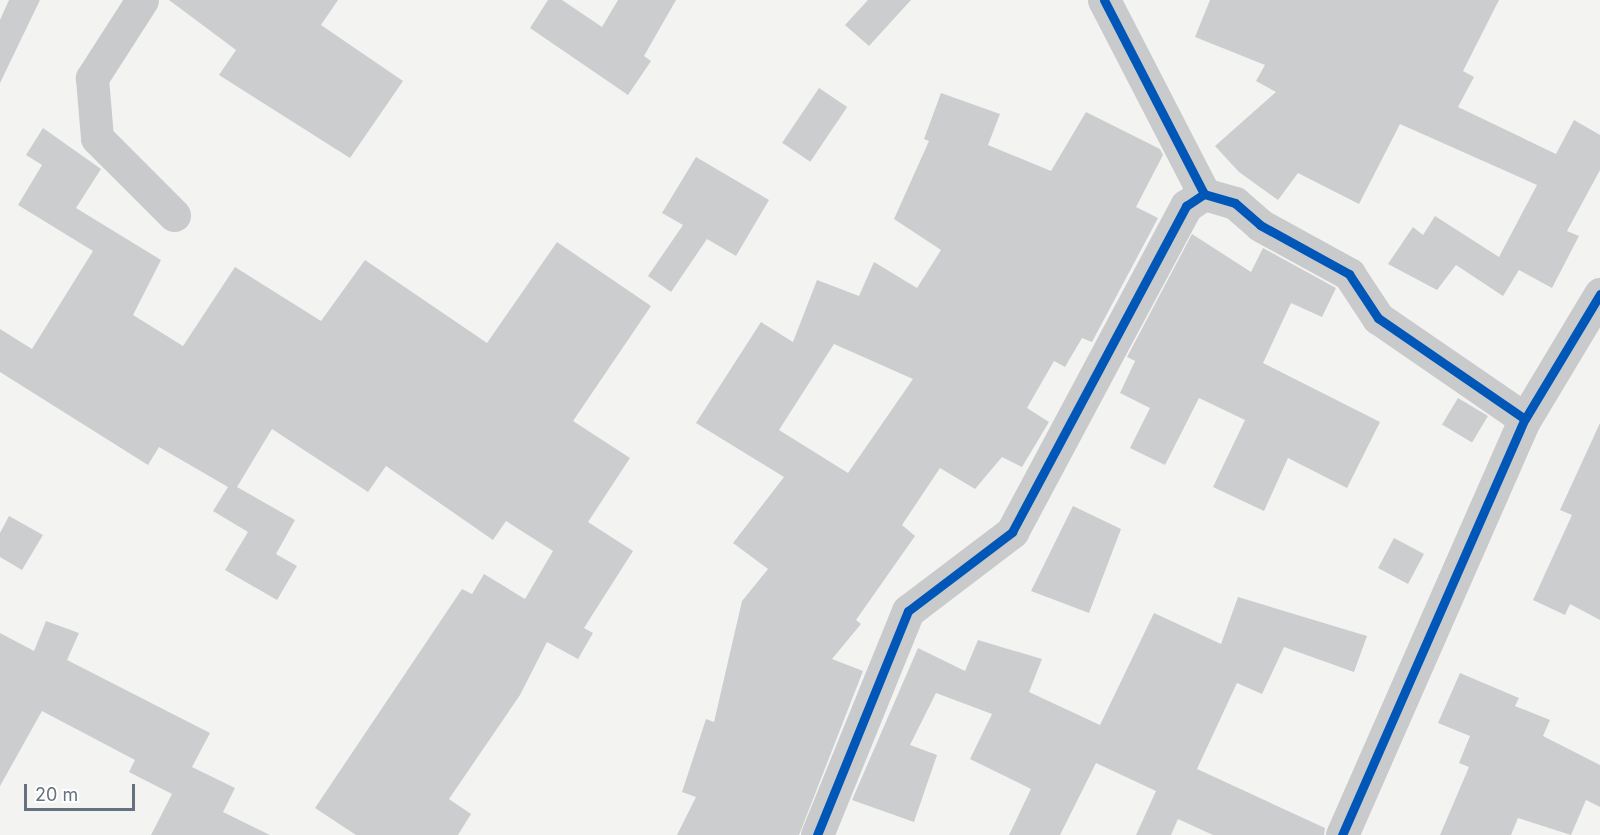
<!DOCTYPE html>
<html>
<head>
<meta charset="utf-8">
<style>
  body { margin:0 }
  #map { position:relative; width:1600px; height:835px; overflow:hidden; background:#f3f3f2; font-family:Inter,sans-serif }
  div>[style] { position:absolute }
  .building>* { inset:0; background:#cccdce; transform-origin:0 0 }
  .minor>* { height:33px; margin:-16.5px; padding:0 16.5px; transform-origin:16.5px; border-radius:16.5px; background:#c9cacb }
  .cycleway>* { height:9px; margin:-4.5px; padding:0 4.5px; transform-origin:4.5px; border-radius:4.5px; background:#0057b8 }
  span { translate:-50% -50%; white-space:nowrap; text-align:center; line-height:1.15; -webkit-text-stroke:6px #fff; paint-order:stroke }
  .scale { position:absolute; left:24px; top:784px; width:111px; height:27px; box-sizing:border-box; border:3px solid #66727f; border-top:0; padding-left:8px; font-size:18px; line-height:21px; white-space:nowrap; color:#66727f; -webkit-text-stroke:4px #fff; paint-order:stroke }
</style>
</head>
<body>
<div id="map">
  <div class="building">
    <i style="clip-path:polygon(9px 0,40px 0,0 83px,0 20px)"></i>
    <i style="clip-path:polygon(169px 0,338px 0,321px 25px,403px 81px,350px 158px,219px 75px,236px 50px)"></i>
    <i style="clip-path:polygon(548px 0,562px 0,602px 27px,618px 0,676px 0,644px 56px,651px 61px,628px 95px,530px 28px)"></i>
    <i style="clip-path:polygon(868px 0,911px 0,869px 46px,845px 25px)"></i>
    <i style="clip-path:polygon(1210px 0,1499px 0,1463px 71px,1474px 77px,1458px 107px,1556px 154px,1574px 120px,1600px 135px,1600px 170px,1567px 231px,1579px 236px,1552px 288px,1519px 270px,1503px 296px,1456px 265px,1437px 290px,1388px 264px,1413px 227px,1423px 235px,1435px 216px,1499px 257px,1537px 185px,1400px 124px,1359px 204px,1298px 173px,1278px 200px,1239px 172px,1215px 146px,1276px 92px,1256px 81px,1265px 65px,1195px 37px)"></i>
    <i style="left:819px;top:88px;width:34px;height:66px;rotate:34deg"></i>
    <i style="clip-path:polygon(evenodd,941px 93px,1000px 114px,988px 145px,1051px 171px,1086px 112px,1160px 149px,1163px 155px,1136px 207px,1158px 218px,1092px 342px,1082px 338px,1065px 367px,1054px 361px,1027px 408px,1049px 422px,1022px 467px,1002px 457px,975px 489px,940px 468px,902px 525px,915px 536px,856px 620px,861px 624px,832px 659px,863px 671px,799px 835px,677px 835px,696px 797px,682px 792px,706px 719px,714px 722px,742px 601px,768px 569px,733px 543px,784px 477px,696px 423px,761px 322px,793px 342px,817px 280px,859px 296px,874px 262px,917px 288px,941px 250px,894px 219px,929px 141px,924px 139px,941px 93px,834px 344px,913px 379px,848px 473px,779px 430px,834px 344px)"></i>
    <i style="clip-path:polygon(43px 128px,101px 169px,76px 208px,161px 260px,133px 315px,183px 346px,235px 267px,321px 321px,365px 260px,487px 343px,557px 242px,651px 306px,573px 421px,630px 458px,588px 522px,633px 551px,584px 628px,593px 633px,578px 659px,547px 642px,520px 695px,449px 799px,471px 814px,458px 835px,356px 835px,315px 808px,462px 589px,472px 594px,484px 574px,525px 599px,553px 551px,506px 521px,493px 540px,386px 466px,368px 492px,272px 429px,237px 487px,295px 520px,276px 554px,297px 566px,277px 600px,225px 570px,248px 532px,213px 511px,228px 487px,159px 447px,148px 465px,0 372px,0 329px,32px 349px,93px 251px,18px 205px,42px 165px,26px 155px)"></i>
    <i style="clip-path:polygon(696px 157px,769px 200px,736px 256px,707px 239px,671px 292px,648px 276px,683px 225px,662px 213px)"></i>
    <i style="clip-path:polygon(1192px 234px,1251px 272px,1263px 248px,1336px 288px,1322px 317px,1291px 303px,1263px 363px,1380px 422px,1347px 488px,1288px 458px,1264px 511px,1213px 487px,1245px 420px,1199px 398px,1165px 465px,1130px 448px,1150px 408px,1120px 393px,1135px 361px,1127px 357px)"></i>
    <i style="left:1458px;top:398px;width:35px;height:31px;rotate:31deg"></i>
    <i style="clip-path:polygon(1600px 423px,1600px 620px,1570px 604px,1565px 615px,1533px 600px,1572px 515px,1560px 510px)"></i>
    <i style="clip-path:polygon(1073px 506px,1121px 529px,1089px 613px,1031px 591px)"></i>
    <i style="clip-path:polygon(9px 516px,43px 535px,22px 570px,0 557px,0 533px)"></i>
    <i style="left:1394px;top:538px;width:34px;height:34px;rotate:28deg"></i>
    <i style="clip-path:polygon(1238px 597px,1367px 636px,1354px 672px,1284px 647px,1262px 694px,1237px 683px,1197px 769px,1325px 828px,1324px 835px,1213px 835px,1178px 819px,1171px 835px,1136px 835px,1156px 791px,1096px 763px,1060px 835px,1009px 835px,1031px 789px,970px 759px,992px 714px,936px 693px,910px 745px,937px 755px,914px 822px,852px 800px,918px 648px,965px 671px,978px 640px,1042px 659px,1029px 692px,1100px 725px,1154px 613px,1221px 644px)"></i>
    <i style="clip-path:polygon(46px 621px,79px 633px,67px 660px,210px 733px,192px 767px,235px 788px,223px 812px,270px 835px,151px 835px,172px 794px,129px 772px,135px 760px,42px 711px,0 786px,0 633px,34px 651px)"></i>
    <i style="clip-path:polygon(1460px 673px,1519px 698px,1515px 706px,1550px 720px,1543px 736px,1600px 765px,1600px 807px,1586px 800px,1571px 835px,1518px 818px,1511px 835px,1440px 835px,1469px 767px,1459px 763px,1470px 736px,1438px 723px)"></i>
  </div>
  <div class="minor">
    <i style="left:142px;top:0;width:93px;rotate:122.7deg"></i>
    <i style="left:92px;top:78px;width:60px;rotate:85.2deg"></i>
    <i style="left:97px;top:138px;width:109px;rotate:45deg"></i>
    <i style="left:1104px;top:0;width:218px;rotate:62.7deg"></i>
    <i style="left:1204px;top:194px;width:32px;rotate:16deg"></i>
    <i style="left:1235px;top:203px;width:33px;rotate:41deg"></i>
    <i style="left:1260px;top:225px;width:102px;rotate:28.8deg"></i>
    <i style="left:1349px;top:274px;width:53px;rotate:56.6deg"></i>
    <i style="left:1378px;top:318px;width:178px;rotate:34.5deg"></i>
    <i style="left:817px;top:835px;width:242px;rotate:-67.9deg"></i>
    <i style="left:908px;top:611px;width:131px;rotate:-37.2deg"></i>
    <i style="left:1012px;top:532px;width:370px;rotate:-61.9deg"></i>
    <i style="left:1186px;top:206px;width:22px;rotate:-34deg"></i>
    <i style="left:1342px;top:835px;width:454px;rotate:-66.3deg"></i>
    <i style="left:1525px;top:419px;width:146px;rotate:-59deg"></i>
  </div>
  <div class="cycleway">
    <i style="left:1104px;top:0;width:218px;rotate:62.7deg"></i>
    <i style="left:1204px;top:194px;width:32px;rotate:16deg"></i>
    <i style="left:1235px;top:203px;width:33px;rotate:41deg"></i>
    <i style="left:1260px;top:225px;width:102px;rotate:28.8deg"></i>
    <i style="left:1349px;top:274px;width:53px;rotate:56.6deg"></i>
    <i style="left:1378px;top:318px;width:178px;rotate:34.5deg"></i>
    <i style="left:817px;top:835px;width:242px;rotate:-67.9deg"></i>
    <i style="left:908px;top:611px;width:131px;rotate:-37.2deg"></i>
    <i style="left:1012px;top:532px;width:370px;rotate:-61.9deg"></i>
    <i style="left:1186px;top:206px;width:22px;rotate:-34deg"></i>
    <i style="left:1342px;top:835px;width:454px;rotate:-66.3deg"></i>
    <i style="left:1525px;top:419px;width:146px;rotate:-59deg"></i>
  </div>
  <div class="scale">20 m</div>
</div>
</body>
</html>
